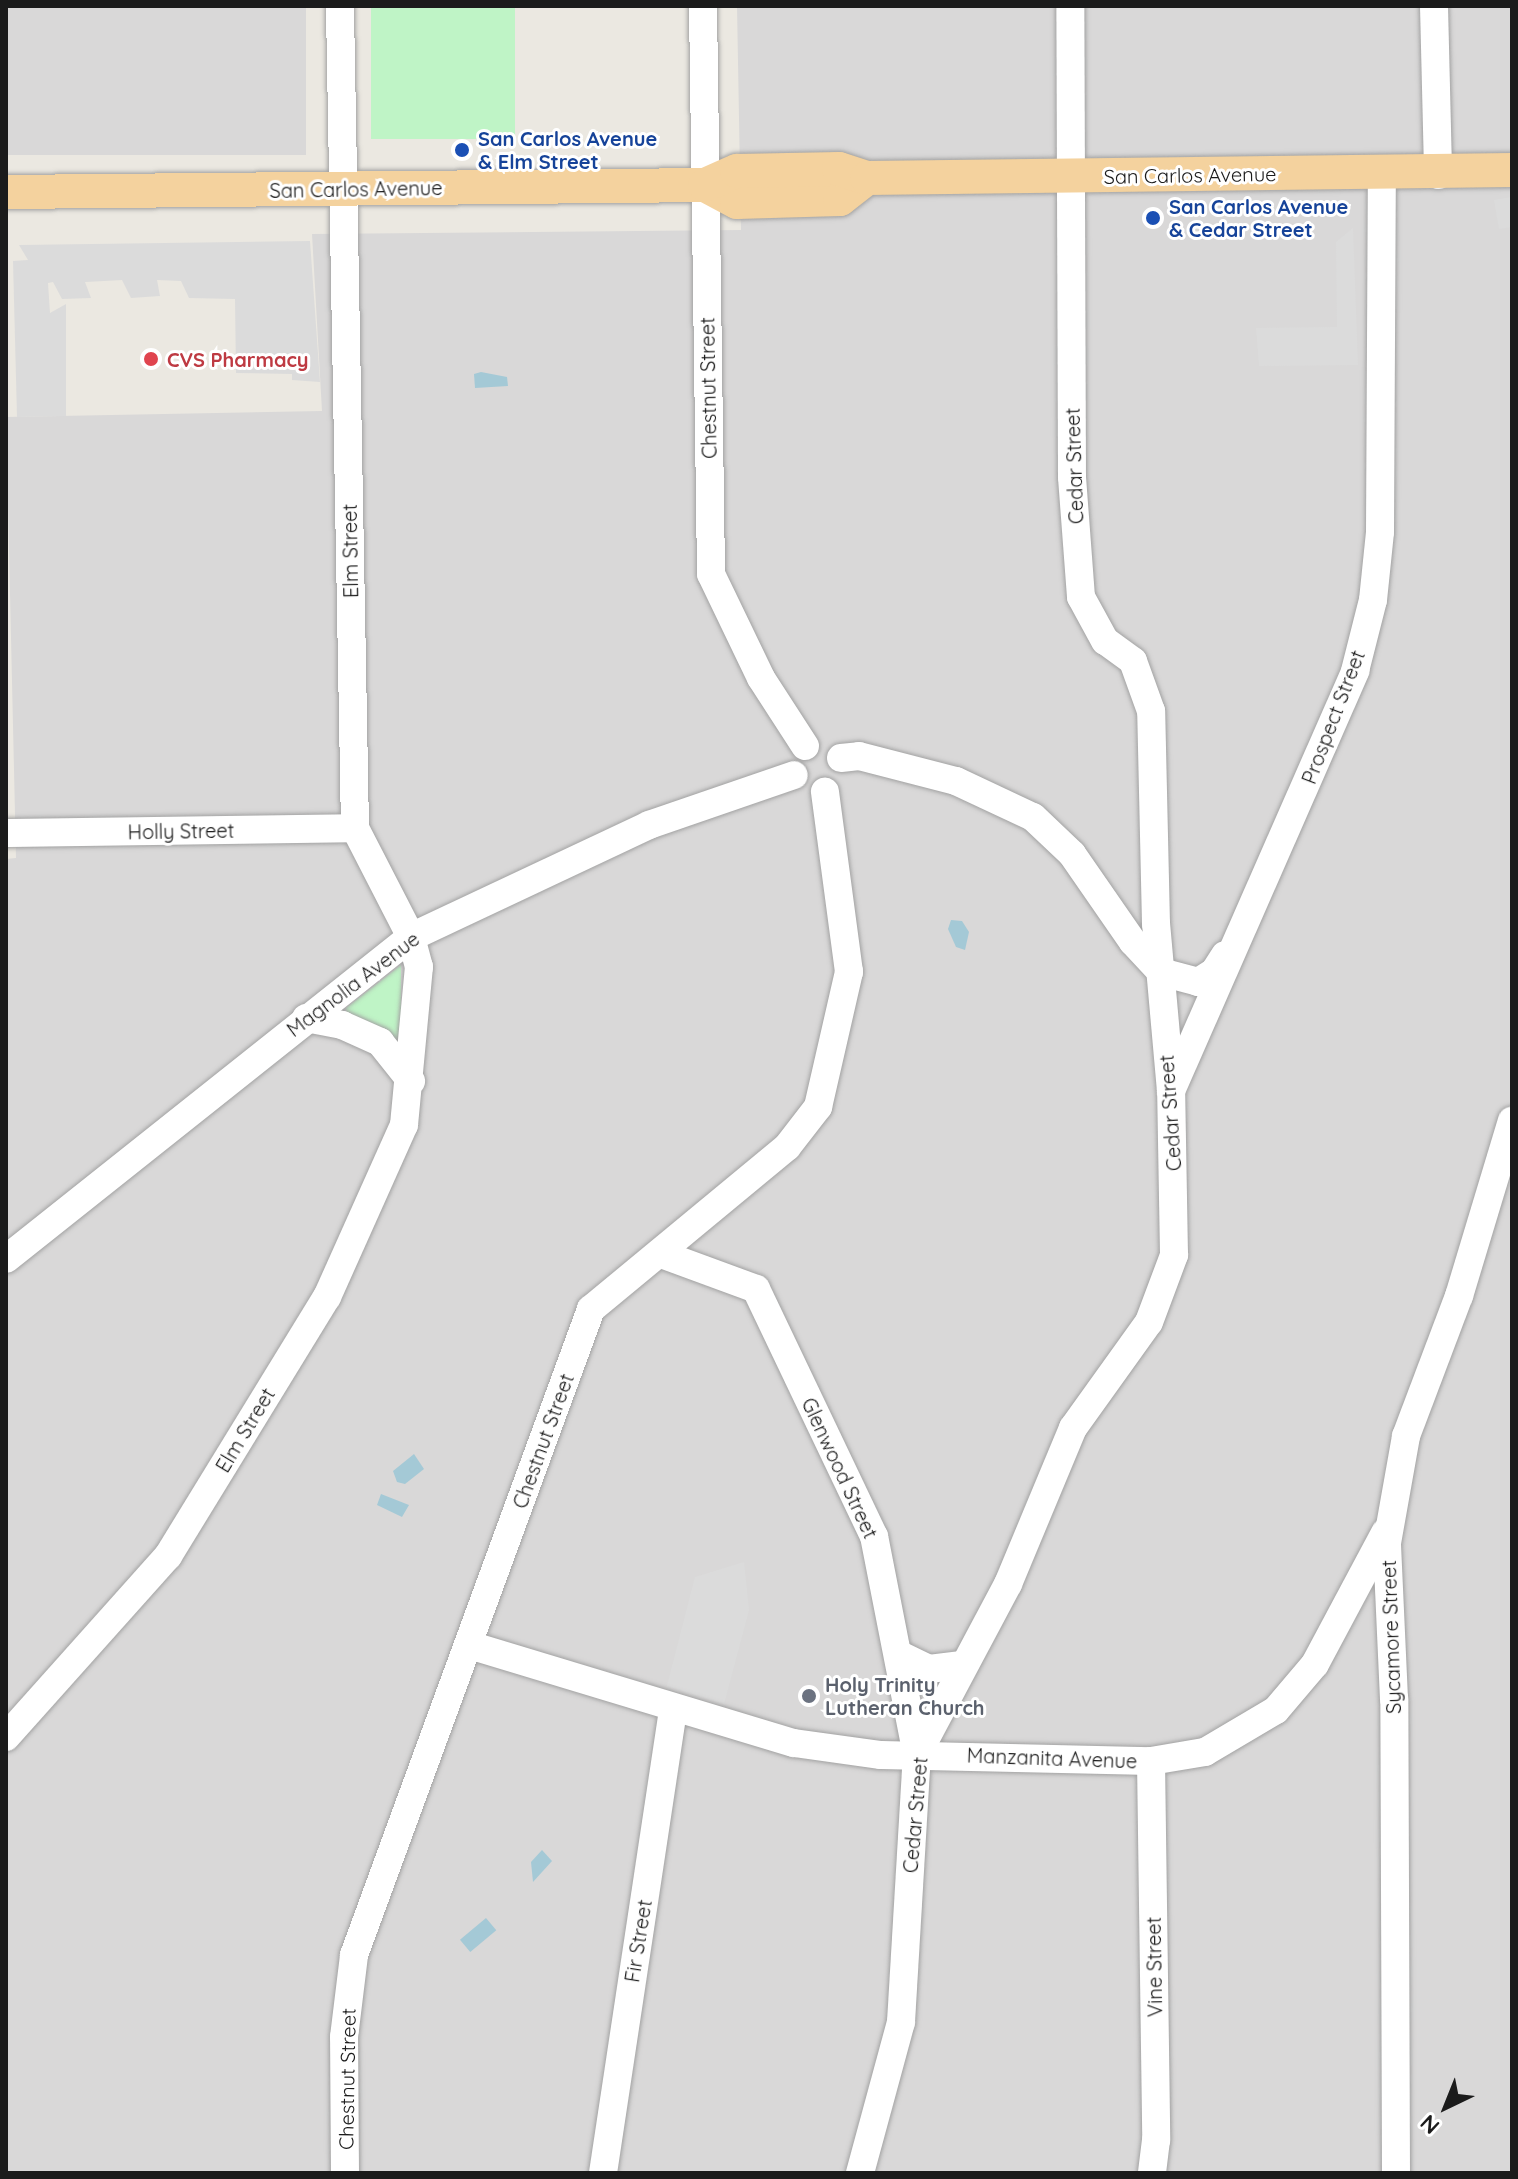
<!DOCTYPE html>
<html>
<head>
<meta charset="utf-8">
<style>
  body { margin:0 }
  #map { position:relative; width:1518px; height:2179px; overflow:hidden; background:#ebe8e1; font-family:Quicksand,sans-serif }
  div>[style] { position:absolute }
  .residential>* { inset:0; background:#d9d8d8; transform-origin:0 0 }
  .park>* { inset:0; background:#bff4c6; transform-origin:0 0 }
  .parking>* { inset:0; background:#dbdbdb }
  .water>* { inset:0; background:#a4c9d6; transform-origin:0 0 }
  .roads { filter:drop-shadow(0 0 2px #a2a2a2) drop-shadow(0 0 2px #a2a2a2) }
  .minor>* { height:28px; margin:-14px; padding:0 14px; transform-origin:14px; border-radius:14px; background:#fff }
  .major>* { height:34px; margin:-17px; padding:0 17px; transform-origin:17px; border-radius:17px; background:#f4d29e }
  .dots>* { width:22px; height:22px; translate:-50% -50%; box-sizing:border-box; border:4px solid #fff; border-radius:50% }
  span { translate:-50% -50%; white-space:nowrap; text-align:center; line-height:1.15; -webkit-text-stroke:6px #fff; paint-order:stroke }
  .transit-label { font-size:20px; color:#164399; font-weight:700 }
  .left { translate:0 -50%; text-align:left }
  .street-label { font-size:20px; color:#1b1b1b }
  .health-label { font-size:20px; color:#be3a42; font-weight:700 }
  .worship-label { font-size:20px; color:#5b616d; font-weight:700 }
  .frame { position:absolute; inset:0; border:8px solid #1b1b1b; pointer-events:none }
  .north { position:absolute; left:1406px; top:2067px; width:80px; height:80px; -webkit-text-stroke:6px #fff; paint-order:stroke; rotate:223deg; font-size:22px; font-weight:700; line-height:32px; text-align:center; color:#1b1b1b }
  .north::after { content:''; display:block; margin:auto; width:28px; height:36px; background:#1b1b1b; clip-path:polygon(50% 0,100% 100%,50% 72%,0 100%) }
</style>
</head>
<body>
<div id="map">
  <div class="residential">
    <i style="left:6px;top:6px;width:300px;height:149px"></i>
    <i style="clip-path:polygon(737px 6px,1512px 6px,1512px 2173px,6px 2173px,6px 859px,16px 858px,6px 417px,322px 411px,312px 234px,741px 230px)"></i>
  </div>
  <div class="park">
    <i style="left:371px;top:6px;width:144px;height:133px"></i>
    <i style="clip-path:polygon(401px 965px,401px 1038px,397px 1043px,346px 1013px,346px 1008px)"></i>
  </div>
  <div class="parking">
    <i style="clip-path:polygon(1512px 197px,1512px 227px,1499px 229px,1494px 200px)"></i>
    <i style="clip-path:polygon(1353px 228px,1358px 365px,1259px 366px,1256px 328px,1337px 327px,1336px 242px)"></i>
    <i style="clip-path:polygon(310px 241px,320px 382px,292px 380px,292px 374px,236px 373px,235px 299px,189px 298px,181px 281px,157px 280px,160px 296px,131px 298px,122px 280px,85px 282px,91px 298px,62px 299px,53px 282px,48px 283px,50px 313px,66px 304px,66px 416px,17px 417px,13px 261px,28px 260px,19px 245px)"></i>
    <i style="clip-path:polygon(744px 1562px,749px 1610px,724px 1704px,667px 1686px,695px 1577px)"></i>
  </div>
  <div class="water">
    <i style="clip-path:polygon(481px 372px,507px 377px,508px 386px,475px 388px,474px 374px)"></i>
    <i style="clip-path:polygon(951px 920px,962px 921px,969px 932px,965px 950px,956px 947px,948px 929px)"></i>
    <i style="clip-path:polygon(414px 1454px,424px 1469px,405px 1484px,397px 1482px,393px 1471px)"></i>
    <i style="clip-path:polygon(381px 1494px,409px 1505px,402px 1517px,377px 1505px)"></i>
    <i style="clip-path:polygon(542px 1850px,552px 1861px,533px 1882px,531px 1862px)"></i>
    <i style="left:486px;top:1918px;width:16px;height:34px;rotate:50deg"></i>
  </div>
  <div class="roads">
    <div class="minor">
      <i style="left:703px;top:6px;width:568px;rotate:89.19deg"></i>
      <i style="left:711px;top:574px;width:115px;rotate:64.3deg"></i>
      <i style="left:761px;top:678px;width:81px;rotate:57.1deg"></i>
      <i style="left:1434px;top:6px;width:169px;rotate:88.6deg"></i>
      <i style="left:841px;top:758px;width:18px;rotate:-6deg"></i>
      <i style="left:859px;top:756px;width:100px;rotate:14.5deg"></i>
      <i style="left:956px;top:781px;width:85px;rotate:25.1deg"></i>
      <i style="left:1033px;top:817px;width:54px;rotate:43.5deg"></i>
      <i style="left:1072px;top:854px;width:107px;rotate:55.3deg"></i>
      <i style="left:1133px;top:942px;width:41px;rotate:47deg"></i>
      <i style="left:1161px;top:972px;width:38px;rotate:15deg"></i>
      <i style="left:1198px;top:982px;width:19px;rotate:-32deg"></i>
      <i style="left:1214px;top:972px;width:20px;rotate:-57deg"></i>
      <i style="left:6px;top:833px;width:349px;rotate:-0.8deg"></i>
      <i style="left:306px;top:1018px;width:37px;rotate:11deg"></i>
      <i style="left:342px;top:1025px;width:42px;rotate:24.1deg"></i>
      <i style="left:380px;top:1042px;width:50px;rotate:51.5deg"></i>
      <i style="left:1171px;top:1091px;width:459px;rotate:-66.3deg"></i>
      <i style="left:1355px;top:671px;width:73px;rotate:-75.8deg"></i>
      <i style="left:1373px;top:600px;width:68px;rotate:-84.1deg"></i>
      <i style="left:1380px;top:532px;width:359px;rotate:-89.7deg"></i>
      <i style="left:661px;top:1254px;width:101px;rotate:20.2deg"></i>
      <i style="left:756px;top:1289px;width:274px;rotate:64.5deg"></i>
      <i style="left:874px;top:1536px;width:223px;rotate:78.9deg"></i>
      <i style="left:6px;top:1259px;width:517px;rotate:-38.49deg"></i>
      <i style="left:411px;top:937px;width:263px;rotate:-25.2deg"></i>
      <i style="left:649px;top:825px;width:153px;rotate:-19deg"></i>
      <i style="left:469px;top:1645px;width:339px;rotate:16.8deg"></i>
      <i style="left:794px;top:1743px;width:88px;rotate:7.9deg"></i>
      <i style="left:881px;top:1755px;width:270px;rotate:1.3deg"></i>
      <i style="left:1151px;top:1761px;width:55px;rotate:-9.5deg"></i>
      <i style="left:1205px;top:1752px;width:82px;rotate:-30.6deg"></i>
      <i style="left:1276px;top:1710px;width:60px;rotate:-49.7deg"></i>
      <i style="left:1315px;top:1664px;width:149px;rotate:-61.9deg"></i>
      <i style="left:898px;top:1654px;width:34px;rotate:26deg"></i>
      <i style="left:929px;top:1669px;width:35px;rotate:-7deg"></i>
      <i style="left:6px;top:1737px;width:243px;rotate:-48.2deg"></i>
      <i style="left:168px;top:1556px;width:304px;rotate:-58.5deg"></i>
      <i style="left:327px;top:1297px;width:188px;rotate:-65.9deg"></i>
      <i style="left:404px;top:1125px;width:159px;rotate:-84.6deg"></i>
      <i style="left:419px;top:967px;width:31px;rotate:-105deg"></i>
      <i style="left:411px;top:937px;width:123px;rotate:-117.2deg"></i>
      <i style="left:355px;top:828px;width:822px;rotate:-91.05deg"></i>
      <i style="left:1151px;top:1761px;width:379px;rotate:89.2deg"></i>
      <i style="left:1156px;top:2140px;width:33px;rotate:97deg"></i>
      <i style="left:345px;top:2173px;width:136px;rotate:-90.4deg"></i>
      <i style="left:344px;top:2037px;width:83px;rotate:-83deg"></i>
      <i style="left:354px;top:1955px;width:688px;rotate:-69.85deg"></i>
      <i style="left:591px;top:1309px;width:254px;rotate:-39.6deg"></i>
      <i style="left:787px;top:1147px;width:51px;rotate:-52.2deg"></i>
      <i style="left:818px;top:1107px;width:139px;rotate:-77.1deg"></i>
      <i style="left:849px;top:972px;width:182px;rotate:-97.6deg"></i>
      <i style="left:603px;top:2173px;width:469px;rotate:-81.4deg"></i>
      <i style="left:860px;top:2173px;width:156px;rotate:-74.8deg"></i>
      <i style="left:901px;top:2022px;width:267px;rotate:-86.6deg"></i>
      <i style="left:917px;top:1755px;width:194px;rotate:-62deg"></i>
      <i style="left:1008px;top:1584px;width:169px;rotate:-67.4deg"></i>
      <i style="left:1073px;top:1428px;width:130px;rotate:-54.4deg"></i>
      <i style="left:1149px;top:1322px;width:72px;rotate:-69.5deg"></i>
      <i style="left:1174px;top:1255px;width:164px;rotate:-91deg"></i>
      <i style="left:1171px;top:1091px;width:168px;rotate:-95.1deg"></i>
      <i style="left:1156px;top:924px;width:213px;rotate:-91.3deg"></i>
      <i style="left:1151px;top:711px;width:53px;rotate:-109.8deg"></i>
      <i style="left:1133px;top:661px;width:34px;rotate:-144deg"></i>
      <i style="left:1105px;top:641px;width:50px;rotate:-118.6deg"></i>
      <i style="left:1081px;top:597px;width:120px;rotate:-94.3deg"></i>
      <i style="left:1072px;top:477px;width:471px;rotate:-90.2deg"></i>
      <i style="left:1396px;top:2173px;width:474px;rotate:-90.2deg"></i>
      <i style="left:1394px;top:1699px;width:156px;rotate:-92.6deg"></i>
      <i style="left:1387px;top:1543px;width:109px;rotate:-79.9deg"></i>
      <i style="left:1406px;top:1436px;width:150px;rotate:-69.3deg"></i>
      <i style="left:1459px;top:1296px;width:183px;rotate:-73.2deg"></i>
    </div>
    <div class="major">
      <i style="left:705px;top:185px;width:36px;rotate:28deg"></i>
      <i style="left:737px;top:202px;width:103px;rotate:-1.7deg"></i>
      <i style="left:840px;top:199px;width:34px;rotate:-38deg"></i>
      <i style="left:6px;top:192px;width:699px;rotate:-0.57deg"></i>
      <i style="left:705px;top:185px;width:35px;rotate:-24deg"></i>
      <i style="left:737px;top:171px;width:102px;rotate:-1.1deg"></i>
      <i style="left:839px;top:169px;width:29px;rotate:18deg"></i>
      <i style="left:867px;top:178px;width:645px;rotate:-0.71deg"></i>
    </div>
  </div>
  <div class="dots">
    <i style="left:462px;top:150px;background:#1a4fb4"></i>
    <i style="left:1153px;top:218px;background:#1a4fb4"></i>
    <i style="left:151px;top:359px;background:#e0444e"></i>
    <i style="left:809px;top:1696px;background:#6b7280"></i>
  </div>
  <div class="transit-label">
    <span class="left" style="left:478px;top:150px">San Carlos Avenue<br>&amp; Elm Street</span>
    <span class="left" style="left:1169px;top:218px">San Carlos Avenue<br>&amp; Cedar Street</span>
  </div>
  <div class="street-label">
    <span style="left:1190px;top:175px;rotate:-1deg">San Carlos Avenue</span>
    <span style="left:356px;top:189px;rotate:-1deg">San Carlos Avenue</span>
    <span style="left:708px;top:388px;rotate:-91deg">Chestnut Street</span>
    <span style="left:1074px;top:466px;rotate:-92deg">Cedar Street</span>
    <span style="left:350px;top:551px;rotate:-91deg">Elm Street</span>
    <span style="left:1333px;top:717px;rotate:-69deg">Prospect Street</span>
    <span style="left:181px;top:831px;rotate:-1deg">Holly Street</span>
    <span style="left:353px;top:984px;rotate:-37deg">Magnolia Avenue</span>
    <span style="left:1170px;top:1113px;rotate:-94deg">Cedar Street</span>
    <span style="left:245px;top:1430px;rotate:-59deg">Elm Street</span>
    <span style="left:543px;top:1441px;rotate:-70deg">Chestnut Street</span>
    <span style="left:840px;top:1468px;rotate:65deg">Glenwood Street</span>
    <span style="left:1391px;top:1637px;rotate:-92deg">Sycamore Street</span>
    <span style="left:1052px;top:1758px;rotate:2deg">Manzanita Avenue</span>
    <span style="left:915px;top:1815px;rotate:-85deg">Cedar Street</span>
    <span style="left:638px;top:1941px;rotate:-81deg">Fir Street</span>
    <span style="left:1154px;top:1967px;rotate:-91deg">Vine Street</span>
    <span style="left:347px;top:2079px;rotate:-89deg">Chestnut Street</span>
  </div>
  <div class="health-label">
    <span class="left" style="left:167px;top:359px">CVS Pharmacy</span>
  </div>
  <div class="worship-label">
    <span class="left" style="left:825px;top:1696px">Holy Trinity<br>Lutheran Church</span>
  </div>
  <div class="frame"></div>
  <div class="north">N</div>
</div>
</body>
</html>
